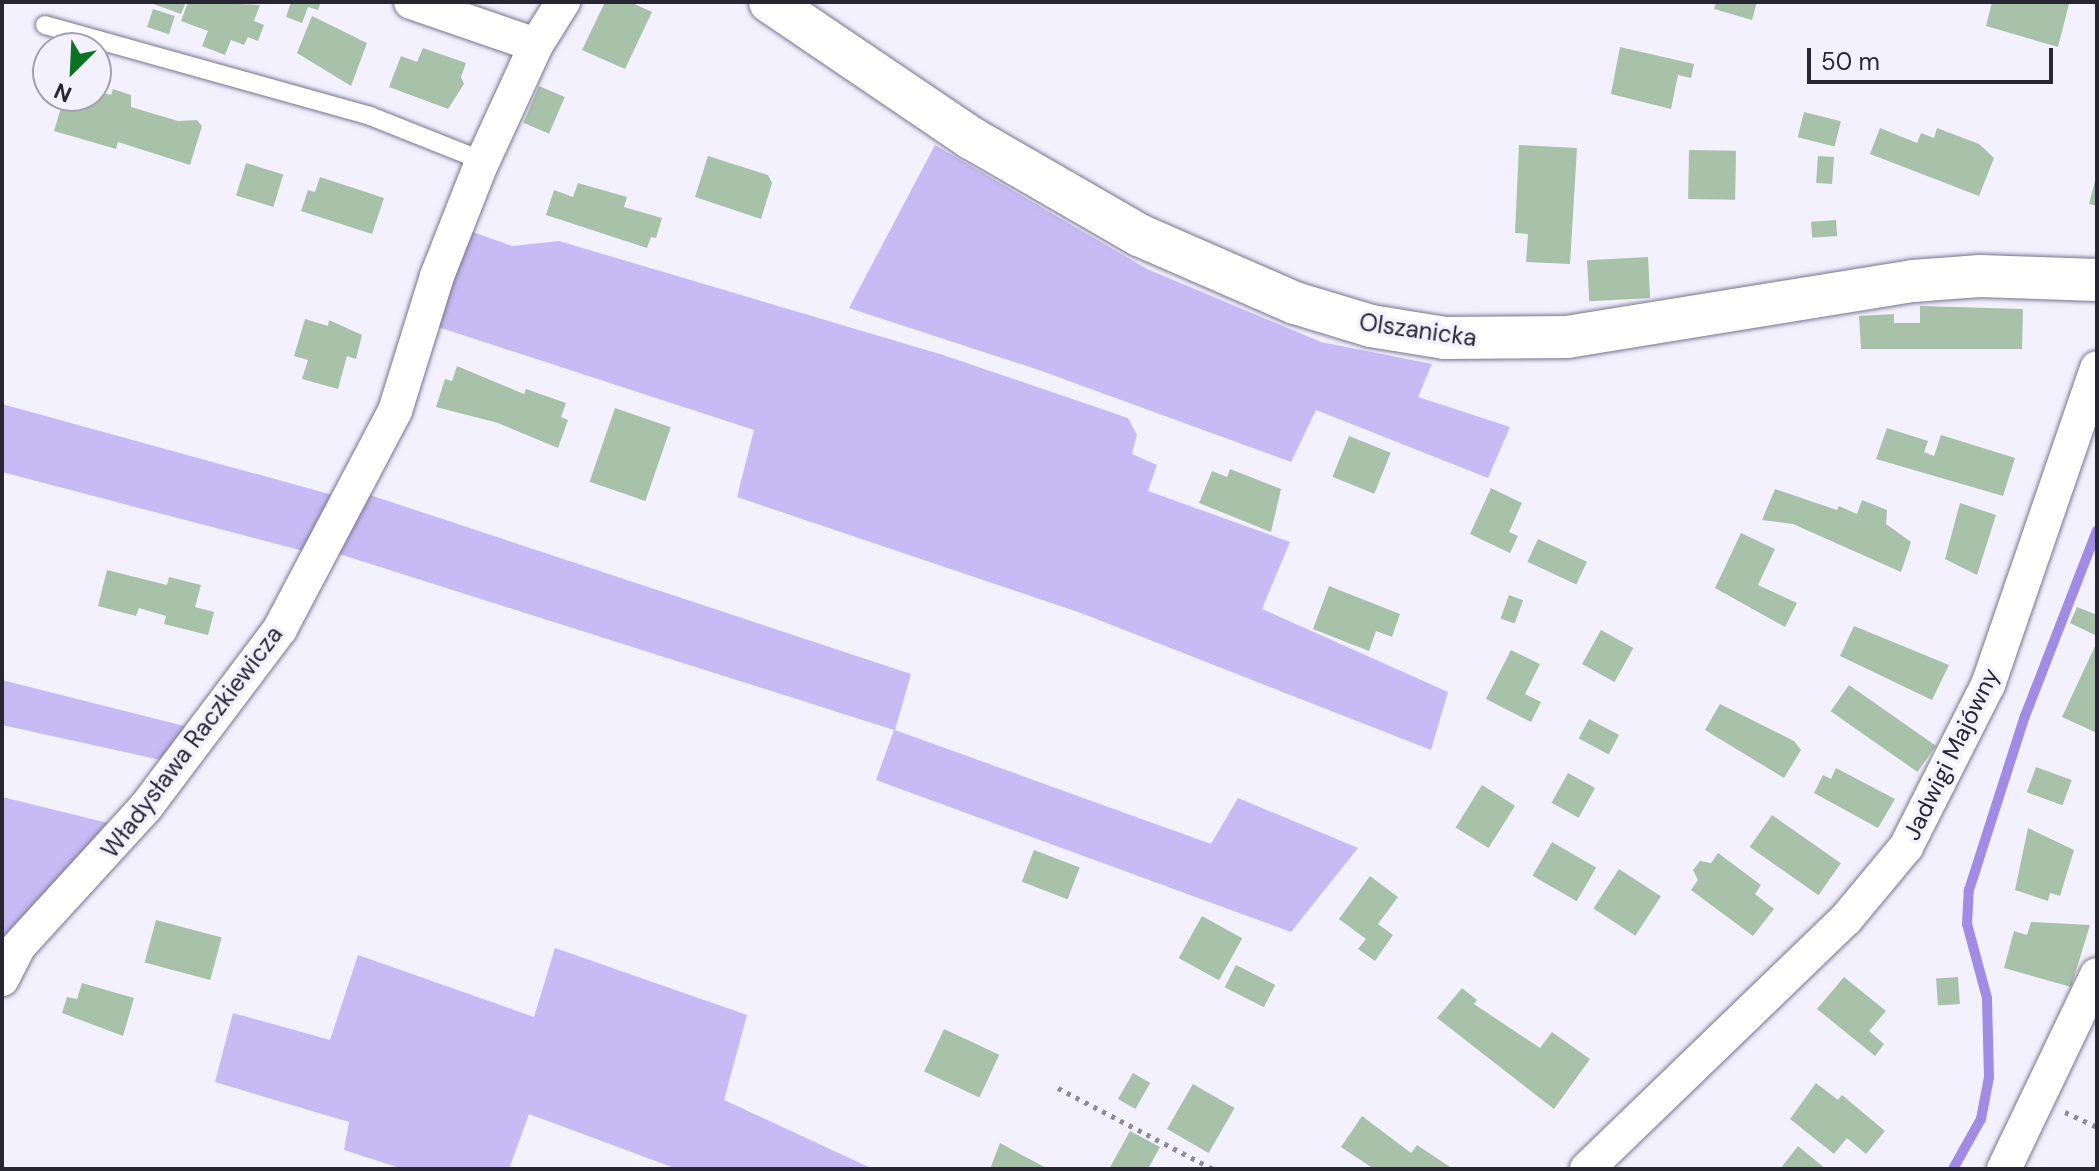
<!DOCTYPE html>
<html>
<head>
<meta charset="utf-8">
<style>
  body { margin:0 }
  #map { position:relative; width:2099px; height:1171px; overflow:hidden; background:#f3f1fe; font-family:"DM Sans",sans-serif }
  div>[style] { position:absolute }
  .green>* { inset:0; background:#c6bbf4 }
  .stream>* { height:10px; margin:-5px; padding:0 5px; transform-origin:5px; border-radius:5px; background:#a08ce4 }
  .building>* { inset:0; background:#a8c1a9; transform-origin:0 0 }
  .path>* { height:5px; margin-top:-2.5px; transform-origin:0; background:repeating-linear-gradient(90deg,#8e8c98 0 4px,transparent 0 10px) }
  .roads { filter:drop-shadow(0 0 2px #78738e) drop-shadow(0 0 2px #78738e) }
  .service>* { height:18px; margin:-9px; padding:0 9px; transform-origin:9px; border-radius:9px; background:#fff }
  .minor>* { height:34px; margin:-17px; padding:0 17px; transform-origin:17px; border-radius:17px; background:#fff }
  .tertiary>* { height:42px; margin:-21px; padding:0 21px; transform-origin:21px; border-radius:21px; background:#fff }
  span { translate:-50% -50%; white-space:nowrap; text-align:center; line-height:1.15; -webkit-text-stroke:7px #f3f1fe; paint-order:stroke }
  .street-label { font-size:24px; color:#282632 }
  .frame { position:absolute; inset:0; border:4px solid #282632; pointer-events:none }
  .north { position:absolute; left:32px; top:32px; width:80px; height:80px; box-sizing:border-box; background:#f3f1fe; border:2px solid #a2a0ac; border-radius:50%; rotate:204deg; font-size:22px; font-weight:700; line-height:32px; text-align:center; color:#282632 }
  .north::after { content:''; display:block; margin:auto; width:28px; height:36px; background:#097223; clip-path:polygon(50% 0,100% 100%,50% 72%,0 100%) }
  .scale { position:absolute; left:1807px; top:48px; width:246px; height:36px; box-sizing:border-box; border:4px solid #282632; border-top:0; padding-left:10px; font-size:24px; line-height:28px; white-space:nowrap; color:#282632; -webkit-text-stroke:6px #f3f1fe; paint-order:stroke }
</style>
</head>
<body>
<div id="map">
  <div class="green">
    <i style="clip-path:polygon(935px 145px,1147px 269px,1321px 342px,1432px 364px,1418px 397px,1510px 427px,1488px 478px,1316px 410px,1291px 462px,1036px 369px,849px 308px)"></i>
    <i style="clip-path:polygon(467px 230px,512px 246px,559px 241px,943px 355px,1128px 418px,1137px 435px,1132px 454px,1157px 465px,1148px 491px,1290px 542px,1262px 609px,1448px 692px,1431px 750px,1081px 613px,737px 497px,754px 430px,432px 325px)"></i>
    <i style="clip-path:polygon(2px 404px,340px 497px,311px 553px,2px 472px)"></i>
    <i style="clip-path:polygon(364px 493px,911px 674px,895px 730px,1211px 844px,1238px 798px,1358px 848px,1291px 932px,876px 780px,894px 730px,333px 552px)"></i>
    <i style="clip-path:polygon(2px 680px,196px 729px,170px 762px,2px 725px)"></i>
    <i style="clip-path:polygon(2px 797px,120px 826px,2px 965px)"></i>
    <i style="clip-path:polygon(555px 948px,747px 1015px,724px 1100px,873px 1169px,677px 1169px,529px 1114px,509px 1169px,403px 1169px,344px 1150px,349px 1122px,215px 1082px,233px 1013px,330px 1040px,358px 955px,534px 1017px)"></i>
  </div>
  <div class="stream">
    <i style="left:1953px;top:1169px;width:57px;rotate:-60.8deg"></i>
    <i style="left:1981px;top:1119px;width:43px;rotate:-79.2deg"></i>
    <i style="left:1989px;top:1077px;width:79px;rotate:-91.5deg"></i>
    <i style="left:1987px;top:998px;width:77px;rotate:-105.1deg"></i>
    <i style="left:1967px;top:924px;width:34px;rotate:-87deg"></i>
    <i style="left:1969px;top:890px;width:183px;rotate:-72.2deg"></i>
    <i style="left:2025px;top:716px;width:199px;rotate:-68.8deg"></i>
  </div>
  <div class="building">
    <i style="clip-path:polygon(148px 2px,186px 2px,181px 14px)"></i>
    <i style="clip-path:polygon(188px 2px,260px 5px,254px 21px,264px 25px,258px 41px,248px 37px,244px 45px,231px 40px,225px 55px,202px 46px,208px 31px,181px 21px)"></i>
    <i style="clip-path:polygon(291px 2px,321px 2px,318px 10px,308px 7px,302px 23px,286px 17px)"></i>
    <i style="clip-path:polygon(605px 2px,630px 2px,652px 12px,625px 69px,582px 50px)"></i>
    <i style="clip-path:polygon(1716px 2px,1757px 2px,1752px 20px,1714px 9px)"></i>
    <i style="clip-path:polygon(1992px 2px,2069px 4px,2058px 47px,1986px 26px)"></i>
    <i style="left:153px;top:9px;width:23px;height:19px;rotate:18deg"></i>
    <i style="clip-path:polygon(312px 16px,367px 43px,351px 86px,297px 53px)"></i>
    <i style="clip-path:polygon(1620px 47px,1694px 64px,1691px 78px,1678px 75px,1671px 109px,1611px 94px)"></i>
    <i style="clip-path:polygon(423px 48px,466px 63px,461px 77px,464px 84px,448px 109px,389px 87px,401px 56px,417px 62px)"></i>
    <i style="left:539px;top:86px;width:28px;height:40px;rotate:23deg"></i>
    <i style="clip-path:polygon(113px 89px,131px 95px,131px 107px,178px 121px,197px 120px,202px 126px,190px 165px,118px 142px,116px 149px,54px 131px,63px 101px,96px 96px,96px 91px,111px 95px)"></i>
    <i style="left:1804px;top:112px;width:38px;height:26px;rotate:14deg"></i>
    <i style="clip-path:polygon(1880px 128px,1917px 143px,1921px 133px,1934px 138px,1937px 128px,1979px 144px,1994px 158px,1979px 196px,1870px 154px)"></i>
    <i style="clip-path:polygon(1519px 145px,1577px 148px,1570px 264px,1526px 262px,1528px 234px,1515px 233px)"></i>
    <i style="left:1689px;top:150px;width:47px;height:49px;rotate:1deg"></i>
    <i style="clip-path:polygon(708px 156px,768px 175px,772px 183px,761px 219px,695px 197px)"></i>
    <i style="left:1818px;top:156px;width:16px;height:27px;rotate:4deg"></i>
    <i style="left:246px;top:163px;width:39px;height:34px;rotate:17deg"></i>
    <i style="clip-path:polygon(2097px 173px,2097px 206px,2089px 204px)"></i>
    <i style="clip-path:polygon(320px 177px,384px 198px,372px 234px,301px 211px,308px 190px,315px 192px)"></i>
    <i style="clip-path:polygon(578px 183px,627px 197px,624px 207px,662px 218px,656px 238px,651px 237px,647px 248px,546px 215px,554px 190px,573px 197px)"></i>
    <i style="left:1836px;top:220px;width:16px;height:25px;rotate:86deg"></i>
    <i style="left:1648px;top:257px;width:41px;height:61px;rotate:87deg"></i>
    <i style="clip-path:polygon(1920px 306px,2023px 309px,2022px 349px,1861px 349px,1859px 316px,1894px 314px,1894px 323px,1920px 323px)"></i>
    <i style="clip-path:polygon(305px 319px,328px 326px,329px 320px,362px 335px,356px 359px,347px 356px,338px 389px,302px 379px,308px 360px,294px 356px)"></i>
    <i style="clip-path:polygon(457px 366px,524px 394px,526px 389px,566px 403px,561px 417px,568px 420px,558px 448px,498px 423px,436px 407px,445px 379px,452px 381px)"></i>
    <i style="left:615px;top:408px;width:59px;height:78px;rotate:19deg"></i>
    <i style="clip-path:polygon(1887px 428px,1928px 441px,1924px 452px,1934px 456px,1941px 435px,2015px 458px,2003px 496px,1876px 459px)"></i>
    <i style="left:1349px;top:436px;width:45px;height:44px;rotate:22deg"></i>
    <i style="clip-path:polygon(1230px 469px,1281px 489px,1271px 532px,1199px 503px,1212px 471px,1227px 477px)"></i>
    <i style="clip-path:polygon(1491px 488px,1522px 503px,1509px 532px,1518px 536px,1510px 553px,1470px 534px)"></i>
    <i style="clip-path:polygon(1775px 489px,1837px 510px,1839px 506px,1857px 514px,1862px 500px,1887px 510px,1886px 524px,1911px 542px,1901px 572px,1793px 524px,1762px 520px)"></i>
    <i style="clip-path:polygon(1960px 503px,1996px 515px,1977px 575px,1945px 559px)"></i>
    <i style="clip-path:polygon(1741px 533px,1775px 549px,1758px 585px,1797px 603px,1785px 627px,1715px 588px)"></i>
    <i style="left:1538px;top:539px;width:54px;height:25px;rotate:25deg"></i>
    <i style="clip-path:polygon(107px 570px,167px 585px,169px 577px,201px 585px,195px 607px,214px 612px,208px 635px,164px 624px,166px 616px,139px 608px,136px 616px,98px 606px)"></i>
    <i style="clip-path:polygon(1329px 586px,1400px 614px,1392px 637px,1376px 631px,1369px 651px,1313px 629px)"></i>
    <i style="left:1509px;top:595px;width:15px;height:25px;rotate:20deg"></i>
    <i style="clip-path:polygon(2077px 607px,2097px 615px,2097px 636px,2070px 623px)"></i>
    <i style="clip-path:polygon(1854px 626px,1949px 665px,1932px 700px,1840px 656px)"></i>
    <i style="left:1601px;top:630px;width:37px;height:39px;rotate:29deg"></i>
    <i style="clip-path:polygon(2097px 642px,2097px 733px,2062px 717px)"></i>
    <i style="clip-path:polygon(1511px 650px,1540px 664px,1525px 694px,1541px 702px,1531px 722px,1486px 699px)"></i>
    <i style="left:1849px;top:685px;width:106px;height:32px;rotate:35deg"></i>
    <i style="clip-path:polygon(1720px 704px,1794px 741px,1801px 750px,1784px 778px,1705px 730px)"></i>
    <i style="left:1589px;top:719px;width:34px;height:22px;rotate:28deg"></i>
    <i style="left:2036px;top:767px;width:38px;height:27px;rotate:20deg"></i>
    <i style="clip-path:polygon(1836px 768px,1895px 799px,1878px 828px,1814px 793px,1823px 775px,1831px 779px)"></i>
    <i style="left:1568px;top:773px;width:31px;height:34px;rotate:29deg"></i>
    <i style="left:1482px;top:785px;width:39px;height:50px;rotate:32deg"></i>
    <i style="left:1772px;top:815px;width:84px;height:39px;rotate:35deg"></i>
    <i style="clip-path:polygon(2028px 828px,2074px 850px,2060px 896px,2050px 893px,2048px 901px,2015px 890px)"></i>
    <i style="left:1552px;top:842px;width:51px;height:39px;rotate:30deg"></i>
    <i style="left:1034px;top:850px;width:49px;height:34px;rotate:21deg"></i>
    <i style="clip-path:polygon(1718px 853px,1761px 885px,1755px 894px,1774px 909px,1753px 936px,1691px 890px,1698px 880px,1693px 870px,1700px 861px,1711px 863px)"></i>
    <i style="left:1619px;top:869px;width:50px;height:47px;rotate:33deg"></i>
    <i style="clip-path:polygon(1370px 876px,1398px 897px,1378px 924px,1393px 935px,1375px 961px,1358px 949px,1366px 939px,1339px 919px)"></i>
    <i style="left:1202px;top:916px;width:46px;height:48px;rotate:29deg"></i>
    <i style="left:156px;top:920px;width:68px;height:44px;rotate:15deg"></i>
    <i style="clip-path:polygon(2031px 922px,2090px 925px,2071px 987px,2004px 968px,2014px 931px,2027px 935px)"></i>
    <i style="left:1236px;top:965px;width:44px;height:25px;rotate:27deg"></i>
    <i style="clip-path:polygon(1844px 977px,1886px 1011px,1869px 1031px,1884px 1044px,1875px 1056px,1817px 1009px)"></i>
    <i style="left:1958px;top:977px;width:27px;height:22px;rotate:86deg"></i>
    <i style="clip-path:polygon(82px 983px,134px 998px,123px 1036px,62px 1013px,67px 997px,77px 999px)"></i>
    <i style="clip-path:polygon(1462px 988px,1477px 1000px,1474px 1004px,1540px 1048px,1552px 1032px,1590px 1059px,1554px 1109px,1437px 1018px)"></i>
    <i style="left:944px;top:1029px;width:61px;height:47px;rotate:25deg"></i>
    <i style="left:1133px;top:1073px;width:20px;height:30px;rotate:30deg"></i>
    <i style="clip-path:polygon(1816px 1083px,1838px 1100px,1842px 1095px,1885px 1131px,1866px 1154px,1847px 1138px,1834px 1154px,1790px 1119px)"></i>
    <i style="left:1193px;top:1084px;width:48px;height:52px;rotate:30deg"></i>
    <i style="clip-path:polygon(1362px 1116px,1411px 1153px,1417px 1145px,1453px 1169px,1374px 1169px,1341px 1147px)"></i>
    <i style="clip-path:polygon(1130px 1131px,1160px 1147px,1148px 1169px,1109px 1169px)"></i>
    <i style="clip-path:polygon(1000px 1143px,1048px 1169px,990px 1169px)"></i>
    <i style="clip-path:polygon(1798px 1146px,1826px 1169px,1780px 1169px)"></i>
  </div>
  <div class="path">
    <i style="left:1058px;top:1088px;width:175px;rotate:27.6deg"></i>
    <i style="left:2065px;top:1112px;width:35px;rotate:25deg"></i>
  </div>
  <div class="roads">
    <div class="service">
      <i style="left:45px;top:25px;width:337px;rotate:15.6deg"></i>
      <i style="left:370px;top:116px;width:122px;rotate:21.7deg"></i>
    </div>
    <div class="minor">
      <i style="left:411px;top:2px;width:132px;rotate:19deg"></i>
      <i style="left:2px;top:979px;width:36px;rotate:-63deg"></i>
      <i style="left:18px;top:947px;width:190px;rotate:-47.6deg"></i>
      <i style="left:146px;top:807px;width:223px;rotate:-53deg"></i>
      <i style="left:280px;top:629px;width:246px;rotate:-62.2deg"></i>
      <i style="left:395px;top:411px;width:141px;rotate:-72.7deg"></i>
      <i style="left:437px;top:276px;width:117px;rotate:-68.5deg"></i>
      <i style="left:480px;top:167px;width:134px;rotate:-65.3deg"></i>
      <i style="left:536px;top:45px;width:51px;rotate:-57.9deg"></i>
      <i style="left:1587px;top:1169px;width:360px;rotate:-44deg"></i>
      <i style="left:1846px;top:919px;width:94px;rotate:-50.2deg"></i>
      <i style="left:1906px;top:847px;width:182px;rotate:-63.2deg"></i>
      <i style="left:1988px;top:685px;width:335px;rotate:-71deg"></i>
      <i style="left:2004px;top:1169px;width:215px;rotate:-64.4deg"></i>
    </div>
    <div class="tertiary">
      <i style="left:770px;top:2px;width:243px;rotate:34.1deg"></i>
      <i style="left:971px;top:138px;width:194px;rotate:30deg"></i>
      <i style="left:1139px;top:235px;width:170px;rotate:23.6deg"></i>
      <i style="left:1295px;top:303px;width:79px;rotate:16.8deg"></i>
      <i style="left:1371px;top:326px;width:75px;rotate:9.2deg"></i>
      <i style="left:1445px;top:338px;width:122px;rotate:-0.5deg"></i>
      <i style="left:1567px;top:337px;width:351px;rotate:-9.2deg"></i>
      <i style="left:1913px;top:281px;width:67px;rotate:-4.3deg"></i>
      <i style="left:1980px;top:276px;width:117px;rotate:2deg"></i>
    </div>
  </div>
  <div class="street-label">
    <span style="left:1418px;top:330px;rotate:8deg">Olszanicka</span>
    <span style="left:192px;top:742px;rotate:-53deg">Władysława Raczkiewicza</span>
    <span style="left:1951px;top:754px;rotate:-64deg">Jadwigi Majówny</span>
  </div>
  <div class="frame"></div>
  <div class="north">N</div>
  <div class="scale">50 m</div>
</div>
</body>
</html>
